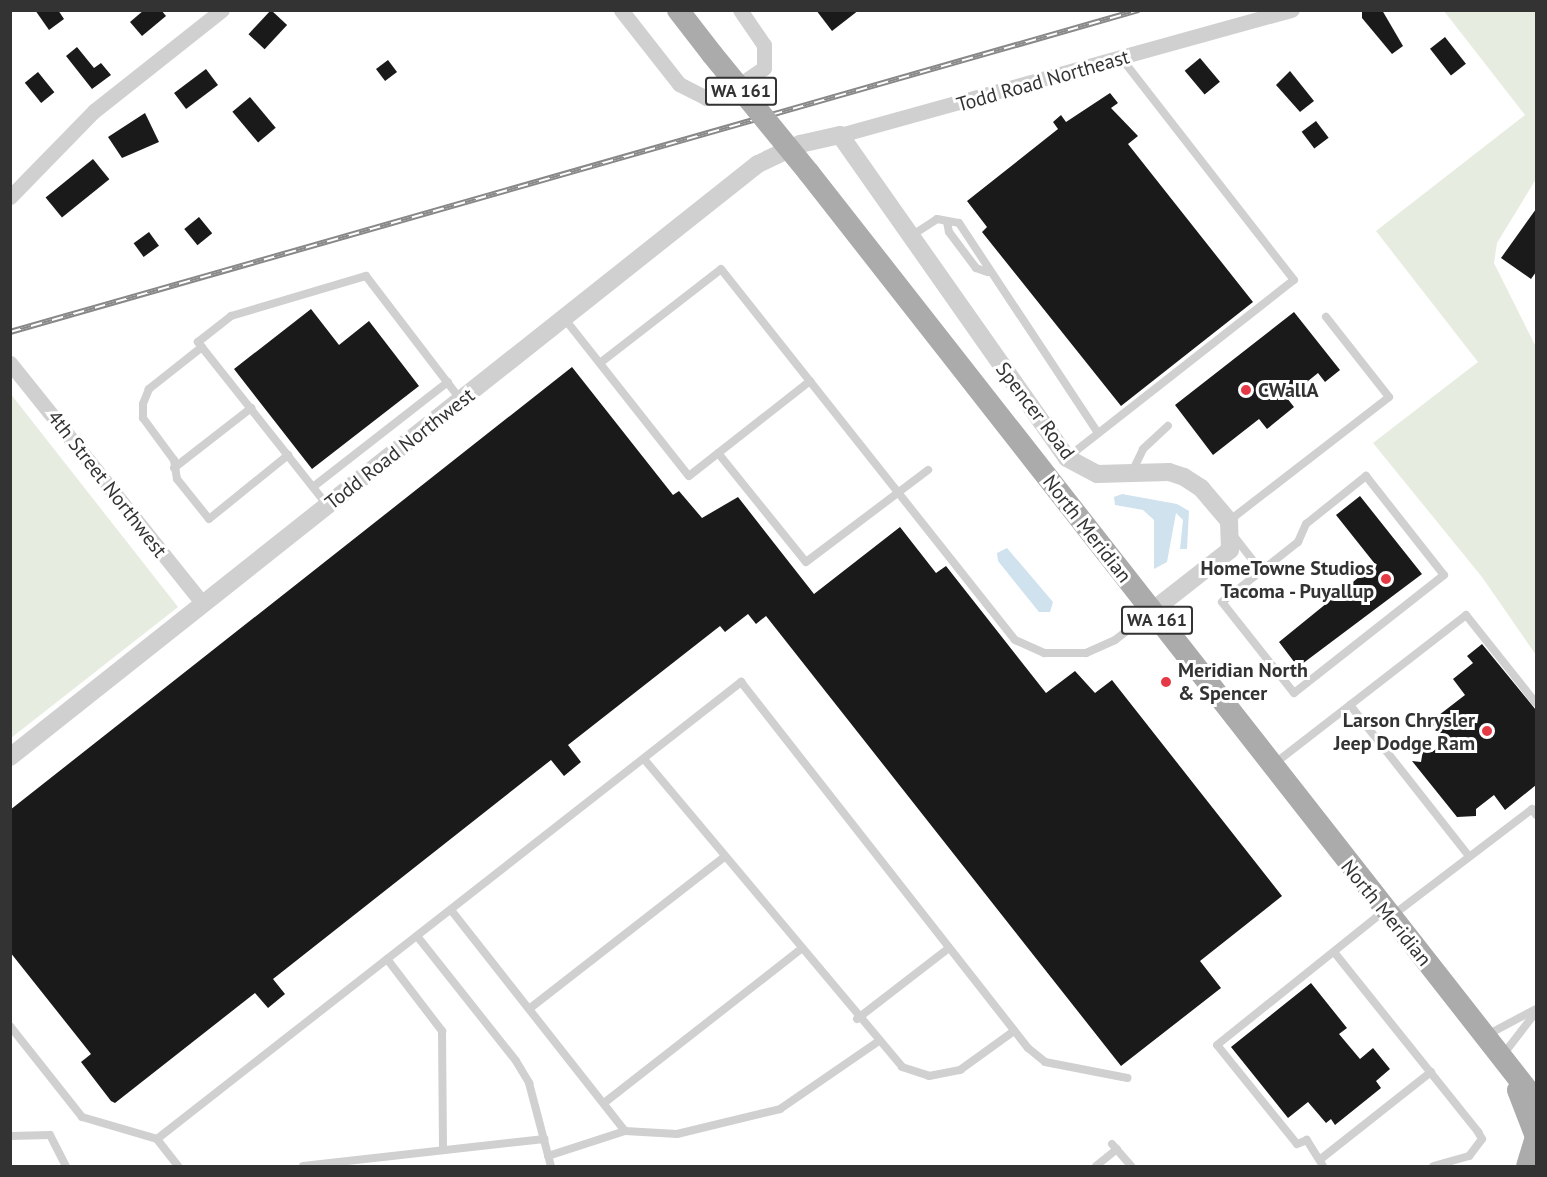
<!DOCTYPE html>
<html>
<head>
<meta charset="utf-8">
<style>
  body { margin:0 }
  #map { position:relative; width:1547px; height:1177px; overflow:hidden; background:#fff; font-family:"PT Sans",sans-serif }
  div>[style] { position:absolute }
  .green>* { inset:0; background:#e6ecdf }
  .water>* { inset:0; background:#cfe2ee }
  .building>* { inset:0; background:#1a1a1a; transform-origin:0 0 }
  .service>* { height:8px; margin:-4px; padding:0 4px; transform-origin:4px; border-radius:4px; background:#d0d0d0 }
  .minor>* { height:15px; margin:-7.5px; padding:0 7.5px; transform-origin:7.5px; border-radius:7.5px; background:#d0d0d0 }
  .tertiary>* { height:18px; margin:-9px; padding:0 9px; transform-origin:9px; border-radius:9px; background:#d0d0d0 }
  .primary>* { height:22px; margin:-11px; padding:0 11px; transform-origin:11px; border-radius:11px; background:#ababab }
  .rail>* { height:6px; margin-top:-3px; transform-origin:0; background:repeating-linear-gradient(90deg,#fff 0 11px,#888 0 22px); box-sizing:border-box; border-block:2px solid #888 }
  .primary-bridge>* { height:22px; margin:-11px; padding:0 11px; transform-origin:11px; border-radius:11px; background:#ababab }
  .dots>* { width:16px; height:16px; translate:-50% -50%; box-sizing:border-box; border:3px solid #fff; border-radius:50% }
  span { translate:-50% -50%; white-space:nowrap; text-align:center; line-height:1.15; -webkit-text-stroke:6px #fff; paint-order:stroke }
  .shield-label span { padding:2px 4px; background:#fff; border:2px solid; border-radius:4px; -webkit-text-stroke-width:0 }
  .shield-label { font-size:18px; color:#333; font-weight:700 }
  .street-label { font-size:20px; color:#333 }
  .poi-label { font-size:20px; color:#333; font-weight:700 }
  .left { translate:0 -50%; text-align:left }
  .right { translate:-100% -50%; text-align:right }
  .frame { position:absolute; inset:0; border:12px solid #333; pointer-events:none }
</style>
</head>
<body>
<div id="map">
  <div class="green">
    <i style="clip-path:polygon(1444px 11px,1536px 11px,1536px 179px,1497px 243px,1494px 263px,1536px 347px,1536px 655px,1482px 577px,1373px 443px,1478px 362px,1376px 231px,1525px 115px)"></i>
    <i style="clip-path:polygon(10px 393px,178px 607px,11px 738px,10px 738px)"></i>
  </div>
  <div class="water">
    <i style="clip-path:polygon(1122px 494px,1177px 504px,1189px 511px,1187px 549px,1180px 549px,1183px 520px,1176px 513px,1167px 562px,1154px 569px,1154px 520px,1143px 510px,1115px 505px,1114px 497px)"></i>
    <i style="clip-path:polygon(1007px 548px,1053px 602px,1050px 612px,1039px 612px,998px 561px,997px 553px)"></i>
  </div>
  <div class="building">
    <i style="clip-path:polygon(35px 10px,58px 10px,64px 19px,49px 30px)"></i>
    <i style="clip-path:polygon(144px 10px,161px 10px,166px 16px,142px 36px,130px 22px)"></i>
    <i style="left:271px;top:10px;width:22px;height:33px;rotate:43deg"></i>
    <i style="clip-path:polygon(816px 10px,859px 10px,832px 31px)"></i>
    <i style="clip-path:polygon(1362px 10px,1382px 10px,1403px 46px,1392px 54px,1362px 18px)"></i>
    <i style="left:1445px;top:37px;width:34px;height:19px;rotate:52deg"></i>
    <i style="clip-path:polygon(77px 47px,94px 68px,101px 63px,111px 75px,92px 89px,66px 56px)"></i>
    <i style="left:1200px;top:58px;width:31px;height:20px;rotate:50deg"></i>
    <i style="left:388px;top:60px;width:15px;height:15px;rotate:53deg"></i>
    <i style="left:206px;top:69px;width:20px;height:40px;rotate:53deg"></i>
    <i style="clip-path:polygon(1290px 71px,1314px 101px,1300px 112px,1276px 85px)"></i>
    <i style="left:38px;top:72px;width:26px;height:17px;rotate:51deg"></i>
    <i style="clip-path:polygon(1110px 93px,1118px 103px,1111px 108px,1138px 136px,1128px 144px,1253px 302px,1121px 406px,982px 232px,987px 227px,967px 201px,1058px 129px,1053px 122px,1061px 115px,1066px 122px)"></i>
    <i style="left:250px;top:97px;width:40px;height:23px;rotate:50deg"></i>
    <i style="clip-path:polygon(145px 113px,159px 142px,122px 158px,108px 137px)"></i>
    <i style="left:1316px;top:121px;width:21px;height:18px;rotate:53deg"></i>
    <i style="left:93px;top:159px;width:26px;height:61px;rotate:51deg"></i>
    <i style="clip-path:polygon(1536px 209px,1536px 272px,1531px 279px,1501px 258px)"></i>
    <i style="left:199px;top:217px;width:21px;height:19px;rotate:51deg"></i>
    <i style="left:149px;top:232px;width:17px;height:19px;rotate:54deg"></i>
    <i style="clip-path:polygon(311px 309px,339px 345px,369px 321px,419px 386px,312px 469px,234px 369px)"></i>
    <i style="clip-path:polygon(1294px 312px,1340px 370px,1325px 382px,1318px 373px,1287px 398px,1294px 407px,1267px 429px,1259px 419px,1213px 455px,1175px 405px)"></i>
    <i style="clip-path:polygon(572px 367px,673px 495px,679px 491px,702px 518px,738px 497px,814px 594px,900px 527px,936px 573px,946px 566px,1046px 693px,1075px 671px,1095px 693px,1112px 680px,1282px 896px,1200px 961px,1221px 988px,1121px 1066px,766px 616px,756px 624px,748px 614px,725px 632px,720px 626px,568px 745px,581px 762px,564px 776px,551px 760px,273px 979px,285px 994px,268px 1008px,255px 993px,115px 1103px,111px 1101px,81px 1062px,91px 1054px,10px 952px,10px 810px)"></i>
    <i style="clip-path:polygon(1360px 496px,1422px 574px,1298px 667px,1279px 642px,1375px 564px,1336px 515px)"></i>
    <i style="clip-path:polygon(1482px 644px,1536px 710px,1536px 785px,1505px 810px,1494px 795px,1476px 809px,1476px 816px,1457px 817px,1412px 761px,1421px 762px,1423px 750px,1432px 752px,1446px 741px,1430px 722px,1465px 695px,1453px 679px,1473px 663px,1467px 656px)"></i>
    <i style="clip-path:polygon(1311px 983px,1347px 1028px,1339px 1034px,1360px 1059px,1373px 1048px,1390px 1069px,1376px 1081px,1381px 1088px,1335px 1125px,1331px 1119px,1326px 1123px,1308px 1102px,1288px 1118px,1231px 1047px)"></i>
  </div>
  <div class="service">
    <i style="left:947px;top:222px;width:10px;rotate:79deg"></i>
    <i style="left:949px;top:232px;width:45px;rotate:53.1deg"></i>
    <i style="left:976px;top:268px;width:12px;rotate:20deg"></i>
    <i style="left:911px;top:236px;width:31px;rotate:-33deg"></i>
    <i style="left:937px;top:219px;width:22px;rotate:10deg"></i>
    <i style="left:959px;top:223px;width:252px;rotate:56.5deg"></i>
    <i style="left:564px;top:318px;width:201px;rotate:51.7deg"></i>
    <i style="left:689px;top:476px;width:154px;rotate:-38.1deg"></i>
    <i style="left:202px;top:347px;width:68px;rotate:141.6deg"></i>
    <i style="left:149px;top:389px;width:16px;rotate:112deg"></i>
    <i style="left:143px;top:404px;width:14px;rotate:90deg"></i>
    <i style="left:143px;top:418px;width:52px;rotate:53.6deg"></i>
    <i style="left:174px;top:460px;width:19px;rotate:81deg"></i>
    <i style="left:177px;top:479px;width:51px;rotate:51.3deg"></i>
    <i style="left:209px;top:519px;width:102px;rotate:-39deg"></i>
    <i style="left:600px;top:363px;width:153px;rotate:-37.8deg"></i>
    <i style="left:721px;top:269px;width:473px;rotate:51.6deg"></i>
    <i style="left:1015px;top:640px;width:32px;rotate:24deg"></i>
    <i style="left:1044px;top:653px;width:42px"></i>
    <i style="left:1086px;top:653px;width:32px;rotate:-24deg"></i>
    <i style="left:1115px;top:640px;width:44px;rotate:-37.6deg"></i>
    <i style="left:718px;top:453px;width:140px;rotate:51.1deg"></i>
    <i style="left:806px;top:562px;width:153px;rotate:-37deg"></i>
    <i style="left:1068px;top:457px;width:287px;rotate:-38.1deg"></i>
    <i style="left:1294px;top:280px;width:281px;rotate:-127.9deg"></i>
    <i style="left:174px;top:468px;width:98px;rotate:-37.9deg"></i>
    <i style="left:1132px;top:472px;width:25px;rotate:-64deg"></i>
    <i style="left:1143px;top:449px;width:34px;rotate:-43deg"></i>
    <i style="left:1366px;top:476px;width:126px;rotate:51.8deg"></i>
    <i style="left:1444px;top:575px;width:191px;rotate:141.8deg"></i>
    <i style="left:1294px;top:693px;width:116px;rotate:-128.4deg"></i>
    <i style="left:1222px;top:602px;width:97px;rotate:-38.3deg"></i>
    <i style="left:1298px;top:542px;width:20px;rotate:-66deg"></i>
    <i style="left:1306px;top:524px;width:77px;rotate:-38.7deg"></i>
    <i style="left:313px;top:487px;width:171px;rotate:-37.9deg"></i>
    <i style="left:327px;top:505px;width:208px;rotate:-128.4deg"></i>
    <i style="left:198px;top:342px;width:42px;rotate:-38.2deg"></i>
    <i style="left:231px;top:316px;width:141px;rotate:-16.5deg"></i>
    <i style="left:366px;top:276px;width:155px;rotate:52.6deg"></i>
    <i style="left:1230px;top:520px;width:201px;rotate:-37.7deg"></i>
    <i style="left:1389px;top:397px;width:102px;rotate:-128.2deg"></i>
    <i style="left:1233px;top:535px;width:46px;rotate:52.1deg"></i>
    <i style="left:1350px;top:705px;width:192px;rotate:51.8deg"></i>
    <i style="left:644px;top:759px;width:402px;rotate:50deg"></i>
    <i style="left:902px;top:1067px;width:28px;rotate:18deg"></i>
    <i style="left:929px;top:1076px;width:32px;rotate:-11deg"></i>
    <i style="left:960px;top:1070px;width:67px;rotate:-35.8deg"></i>
    <i style="left:1274px;top:764px;width:243px;rotate:-37.8deg"></i>
    <i style="left:1466px;top:615px;width:112px;rotate:51.5deg"></i>
    <i style="left:451px;top:910px;width:281px;rotate:51.8deg"></i>
    <i style="left:1393px;top:915px;width:175px;rotate:-37.3deg"></i>
    <i style="left:1532px;top:809px;width:7px;rotate:56deg"></i>
    <i style="left:417px;top:936px;width:159px;rotate:51.6deg"></i>
    <i style="left:516px;top:1061px;width:26px;rotate:59deg"></i>
    <i style="left:529px;top:1083px;width:86px;rotate:75.2deg"></i>
    <i style="left:1334px;top:952px;width:231px;rotate:51.3deg"></i>
    <i style="left:1478px;top:1132px;width:8px;rotate:60deg"></i>
    <i style="left:1482px;top:1139px;width:21px;rotate:127deg"></i>
    <i style="left:1469px;top:1156px;width:37px;rotate:164deg"></i>
    <i style="left:387px;top:959px;width:91px;rotate:52.6deg"></i>
    <i style="left:442px;top:1031px;width:119px;rotate:89.5deg"></i>
    <i style="left:529px;top:1009px;width:247px;rotate:-37.9deg"></i>
    <i style="left:857px;top:1019px;width:116px;rotate:-37.7deg"></i>
    <i style="left:10px;top:1026px;width:116px;rotate:51.6deg"></i>
    <i style="left:82px;top:1117px;width:78px;rotate:16.3deg"></i>
    <i style="left:1487px;top:1035px;width:55px;rotate:-28deg"></i>
    <i style="left:1502px;top:1056px;width:56px;rotate:-52.3deg"></i>
    <i style="left:604px;top:1103px;width:249px;rotate:-38deg"></i>
    <i style="left:10px;top:1136px;width:40px;rotate:-1.4deg"></i>
    <i style="left:50px;top:1135px;width:35px;rotate:63deg"></i>
    <i style="left:1112px;top:1144px;width:29px;rotate:49deg"></i>
    <i style="left:548px;top:1156px;width:81px;rotate:-18deg"></i>
    <i style="left:625px;top:1131px;width:52px;rotate:3.3deg"></i>
    <i style="left:677px;top:1134px;width:106px;rotate:-13.6deg"></i>
    <i style="left:780px;top:1109px;width:116px;rotate:-34.5deg"></i>
    <i style="left:1322px;top:1158px;width:139px;rotate:-38.3deg"></i>
    <i style="left:178px;top:1166px;width:34px;rotate:-128deg"></i>
    <i style="left:157px;top:1139px;width:742px;rotate:-38.04deg"></i>
    <i style="left:741px;top:682px;width:465px;rotate:51.9deg"></i>
    <i style="left:1028px;top:1048px;width:22px;rotate:39deg"></i>
    <i style="left:1045px;top:1062px;width:84px;rotate:11deg"></i>
    <i style="left:303px;top:1166px;width:243px;rotate:-6.4deg"></i>
    <i style="left:1096px;top:1166px;width:27px;rotate:-39deg"></i>
    <i style="left:1323px;top:1166px;width:31px;rotate:-122deg"></i>
    <i style="left:1307px;top:1140px;width:11px;rotate:158deg"></i>
    <i style="left:1297px;top:1144px;width:127px;rotate:-128.9deg"></i>
    <i style="left:1217px;top:1045px;width:214px;rotate:-38.7deg"></i>
  </div>
  <div class="minor">
    <i style="left:621px;top:10px;width:94px;rotate:51.9deg"></i>
    <i style="left:679px;top:84px;width:30px;rotate:27deg"></i>
    <i style="left:706px;top:98px;width:20px;rotate:-11deg"></i>
    <i style="left:726px;top:94px;width:46px;rotate:-34.4deg"></i>
    <i style="left:764px;top:68px;width:23px;rotate:-90deg"></i>
    <i style="left:764px;top:45px;width:42px;rotate:-124.4deg"></i>
    <i style="left:840px;top:135px;width:469px;rotate:-15.5deg"></i>
    <i style="left:10px;top:197px;width:120px;rotate:-45.7deg"></i>
    <i style="left:94px;top:111px;width:163px;rotate:-38.3deg"></i>
    <i style="left:10px;top:363px;width:309px;rotate:51.3deg"></i>
  </div>
  <div class="tertiary">
    <i style="left:10px;top:757px;width:955px;rotate:-38.41deg"></i>
    <i style="left:758px;top:164px;width:47px;rotate:-25.5deg"></i>
    <i style="left:800px;top:144px;width:41px;rotate:-12.7deg"></i>
    <i style="left:840px;top:135px;width:395px;rotate:54.9deg"></i>
    <i style="left:1067px;top:458px;width:34px;rotate:28deg"></i>
    <i style="left:1097px;top:474px;width:72px;rotate:-1.6deg"></i>
    <i style="left:1169px;top:472px;width:16px;rotate:18deg"></i>
    <i style="left:1184px;top:477px;width:20px;rotate:33deg"></i>
    <i style="left:1201px;top:488px;width:43px;rotate:49.7deg"></i>
    <i style="left:1229px;top:521px;width:29px;rotate:88deg"></i>
    <i style="left:1230px;top:550px;width:100px;rotate:141.9deg"></i>
  </div>
  <div class="primary">
    <i style="left:678px;top:10px;width:56px;rotate:52.3deg"></i>
    <i style="left:809px;top:173px;width:1179px;rotate:51.92deg"></i>
    <i style="left:1518px;top:1090px;width:50px;rotate:69deg"></i>
    <i style="left:1536px;top:1137px;width:30px;rotate:107deg"></i>
  </div>
  <div class="rail">
    <i style="left:10px;top:332px;width:1174px;rotate:-15.92deg"></i>
  </div>
  <div class="primary-bridge">
    <i style="left:712px;top:54px;width:154px;rotate:50.8deg"></i>
  </div>
  <div class="dots">
    <i style="left:1246px;top:390px;background:#e63946"></i>
    <i style="left:1386px;top:579px;background:#e63946"></i>
    <i style="left:1166px;top:682px;background:#e63946"></i>
    <i style="left:1487px;top:731px;background:#e63946"></i>
  </div>
  <div class="shield-label">
    <span style="left:741px;top:91px">WA 161</span>
    <span style="left:1157px;top:620px">WA 161</span>
  </div>
  <div class="street-label">
    <span style="left:1043px;top:81px;rotate:-16deg">Todd Road Northeast</span>
    <span style="left:1035px;top:411px;rotate:53deg">Spencer Road</span>
    <span style="left:400px;top:449px;rotate:-38deg">Todd Road Northwest</span>
    <span style="left:107px;top:484px;rotate:52deg">4th Street Northwest</span>
    <span style="left:1087px;top:529px;rotate:52deg">North Meridian</span>
    <span style="left:1386px;top:913px;rotate:51deg">North Meridian</span>
  </div>
  <div class="poi-label">
    <span class="left" style="left:1258px;top:390px">CWallA</span>
    <span class="right" style="left:1374px;top:580px">HomeTowne Studios<br>Tacoma - Puyallup</span>
    <span class="left" style="left:1178px;top:682px">Meridian North<br>&amp; Spencer</span>
    <span class="right" style="left:1475px;top:732px">Larson Chrysler<br>Jeep Dodge Ram</span>
  </div>
  <div class="frame"></div>
</div>
</body>
</html>
